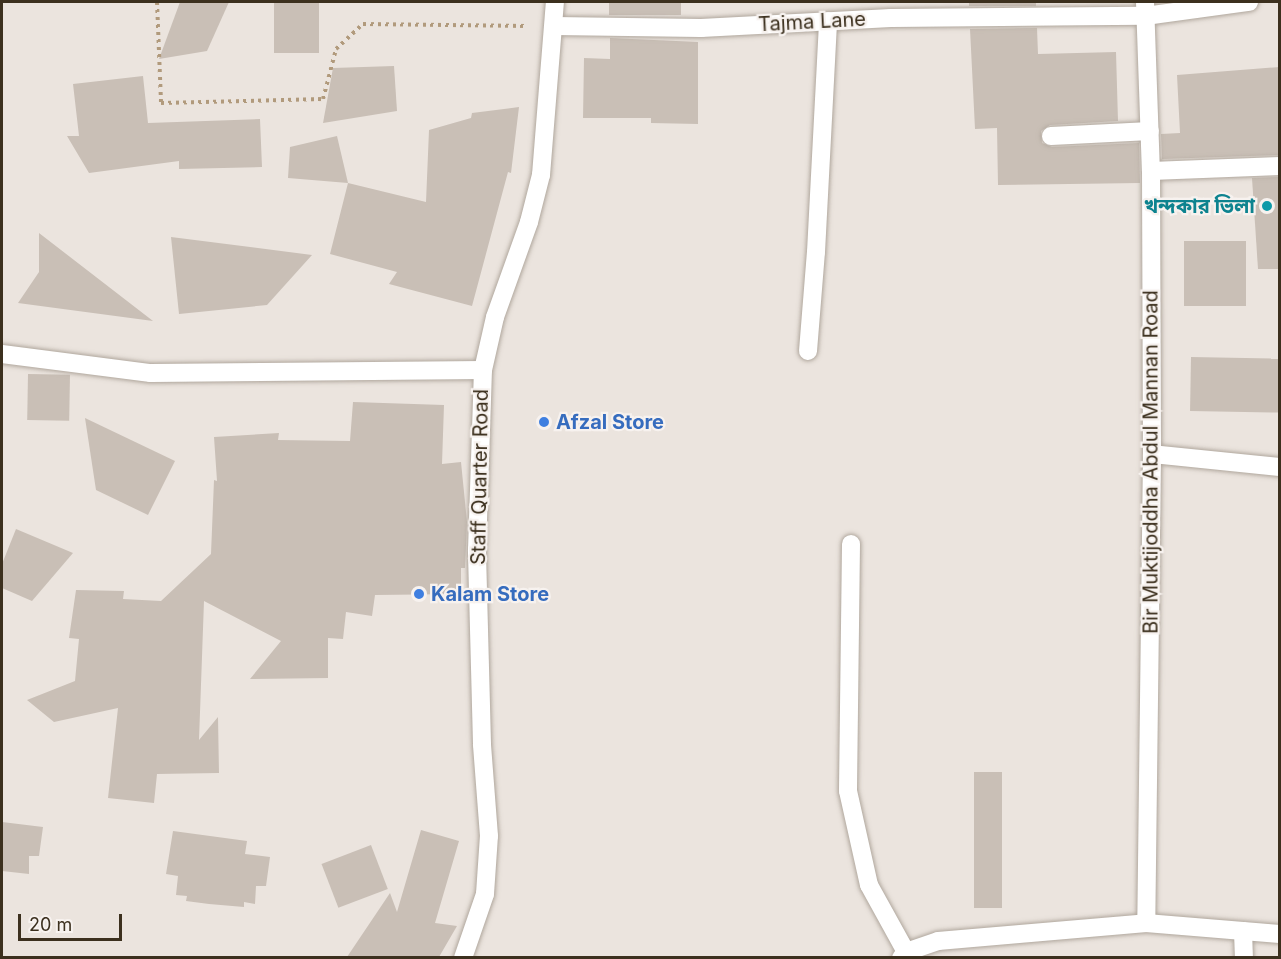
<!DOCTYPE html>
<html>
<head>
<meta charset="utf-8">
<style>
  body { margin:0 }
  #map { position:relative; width:1281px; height:959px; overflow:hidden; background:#ebe4de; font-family:Inter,"Noto Sans Bengali",sans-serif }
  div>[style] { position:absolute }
  .building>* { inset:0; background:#c9bfb6; transform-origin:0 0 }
  .path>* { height:4px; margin-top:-2px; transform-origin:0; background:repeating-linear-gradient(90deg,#b19a7c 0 3px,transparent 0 7.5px) }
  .roads { filter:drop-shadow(0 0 2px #b0a79d) drop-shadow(0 0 2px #b0a79d) }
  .lane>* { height:18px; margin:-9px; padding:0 9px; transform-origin:9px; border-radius:9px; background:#fff }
  .street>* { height:18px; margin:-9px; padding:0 9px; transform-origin:9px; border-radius:9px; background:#fff }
  .secondary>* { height:18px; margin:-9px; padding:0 9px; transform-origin:9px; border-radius:9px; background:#fff }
  .dots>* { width:16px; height:16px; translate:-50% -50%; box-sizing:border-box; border:3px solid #f7f2ef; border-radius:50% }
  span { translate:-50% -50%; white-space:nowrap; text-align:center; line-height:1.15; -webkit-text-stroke:4.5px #f7f2ef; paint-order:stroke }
  .street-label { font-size:20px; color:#3c301e }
  .culture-label { font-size:20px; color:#0d838f; font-weight:700 }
  .right { translate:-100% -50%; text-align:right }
  .shop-label { font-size:20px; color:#366cbe; font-weight:700 }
  .left { translate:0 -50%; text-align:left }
  .frame { position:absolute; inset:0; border:3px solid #3c301e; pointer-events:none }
  .scale { position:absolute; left:18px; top:914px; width:104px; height:27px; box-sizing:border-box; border:3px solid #3c301e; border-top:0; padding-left:8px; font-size:18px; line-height:21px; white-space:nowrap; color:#3c301e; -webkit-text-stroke:4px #f7f2ef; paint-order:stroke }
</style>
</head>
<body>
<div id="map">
  <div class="building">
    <i style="clip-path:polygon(180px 2px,229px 2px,207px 51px,159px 59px)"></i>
    <i style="left:274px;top:2px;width:45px;height:51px"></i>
    <i style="left:609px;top:2px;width:72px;height:13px"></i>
    <i style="left:969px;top:2px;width:67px;height:4px"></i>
    <i style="clip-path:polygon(1037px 28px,1038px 54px,1116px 52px,1118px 121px,1050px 125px,1041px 131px,1042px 143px,1052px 147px,1139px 143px,1140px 183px,998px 185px,997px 128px,975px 129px,970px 29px)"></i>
    <i style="clip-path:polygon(610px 38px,698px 42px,698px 124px,651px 123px,651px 118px,583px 118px,584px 58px,610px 59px)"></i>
    <i style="clip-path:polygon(394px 66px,397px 111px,323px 123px,333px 68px)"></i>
    <i style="clip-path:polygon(1280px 67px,1280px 155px,1162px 159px,1161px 134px,1180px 133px,1177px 75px)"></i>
    <i style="clip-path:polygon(143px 76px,148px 123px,260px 119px,262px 167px,179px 169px,179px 161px,89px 173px,67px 136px,79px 136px,73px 84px)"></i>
    <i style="clip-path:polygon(519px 107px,511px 173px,508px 172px,472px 306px,389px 284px,397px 272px,330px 254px,348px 183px,426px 202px,429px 130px,471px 118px,472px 113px)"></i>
    <i style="clip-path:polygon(337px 136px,348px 183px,288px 178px,290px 147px)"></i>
    <i style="clip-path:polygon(1280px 177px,1280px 269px,1258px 269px,1252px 178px)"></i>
    <i style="clip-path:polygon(39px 233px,153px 321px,18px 303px,39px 272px)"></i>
    <i style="clip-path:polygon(171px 237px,312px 255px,267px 305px,179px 314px)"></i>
    <i style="left:1184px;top:241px;width:62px;height:65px"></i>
    <i style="left:1191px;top:357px;width:89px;height:54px;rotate:1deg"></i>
    <i style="left:28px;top:374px;width:42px;height:46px;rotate:1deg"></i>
    <i style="clip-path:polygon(353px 402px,444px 405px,442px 464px,461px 462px,467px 522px,465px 568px,461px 568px,461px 594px,375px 595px,372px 616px,346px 612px,343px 639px,328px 638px,328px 678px,250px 679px,281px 641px,204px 601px,199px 740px,218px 717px,219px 773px,157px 774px,154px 803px,108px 798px,118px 708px,54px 722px,27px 700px,75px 681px,79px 639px,69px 638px,76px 590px,124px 591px,123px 599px,161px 601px,211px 554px,214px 480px,217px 481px,214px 437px,279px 433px,278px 440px,350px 441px)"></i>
    <i style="clip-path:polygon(85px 418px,175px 461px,148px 515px,96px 490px)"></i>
    <i style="clip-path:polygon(16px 529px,73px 553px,32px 601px,2px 588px,2px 564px)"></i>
    <i style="left:974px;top:772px;width:28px;height:136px"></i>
    <i style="clip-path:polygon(2px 822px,43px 827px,39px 856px,29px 856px,29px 874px,2px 871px)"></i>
    <i style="clip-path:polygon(421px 830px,459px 841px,435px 923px,457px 926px,439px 957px,347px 957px,390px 893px,397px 912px)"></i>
    <i style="clip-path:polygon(173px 831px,247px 841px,245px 854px,270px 857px,266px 886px,256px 886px,255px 904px,244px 902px,244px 907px,209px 904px,186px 901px,187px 896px,176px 895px,178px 876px,166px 874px)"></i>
    <i style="left:371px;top:845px;width:47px;height:53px;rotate:69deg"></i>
  </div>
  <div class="path">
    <i style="left:157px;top:2px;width:101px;rotate:87.7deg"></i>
    <i style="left:161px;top:103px;width:162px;rotate:-1.4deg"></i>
    <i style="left:323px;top:99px;width:52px;rotate:-75.4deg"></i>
    <i style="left:336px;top:49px;width:37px;rotate:-43deg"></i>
    <i style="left:363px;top:24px;width:164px;rotate:0.7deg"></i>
  </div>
  <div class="roads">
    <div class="lane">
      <i style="left:1152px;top:454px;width:129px;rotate:5.8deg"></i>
      <i style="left:1243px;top:931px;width:27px;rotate:88deg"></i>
    </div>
    <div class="street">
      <i style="left:1145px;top:2px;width:169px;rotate:88deg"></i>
      <i style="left:1151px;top:171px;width:283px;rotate:89.8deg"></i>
      <i style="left:1152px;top:454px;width:469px;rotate:90.7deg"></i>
      <i style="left:554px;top:26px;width:147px;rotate:0.8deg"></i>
      <i style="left:701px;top:28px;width:190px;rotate:-3deg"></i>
      <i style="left:891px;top:18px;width:254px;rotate:-0.5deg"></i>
      <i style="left:1145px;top:16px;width:105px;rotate:-7.7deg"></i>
      <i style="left:1051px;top:136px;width:99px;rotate:-2.9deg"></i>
      <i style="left:1151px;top:171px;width:129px;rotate:-2.2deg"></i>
      <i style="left:808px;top:351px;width:99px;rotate:-85.4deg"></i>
      <i style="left:816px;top:252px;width:231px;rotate:-87deg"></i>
      <i style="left:2px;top:354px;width:150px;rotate:7.3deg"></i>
      <i style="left:151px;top:373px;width:332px;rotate:-0.5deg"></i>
      <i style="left:851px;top:544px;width:247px;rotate:90.7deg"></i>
      <i style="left:848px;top:791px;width:96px;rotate:77.4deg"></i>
      <i style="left:869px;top:885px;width:77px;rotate:61.1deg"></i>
      <i style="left:901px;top:958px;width:8px;rotate:-50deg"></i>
      <i style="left:906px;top:952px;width:34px;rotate:-19deg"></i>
      <i style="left:938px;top:941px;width:209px;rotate:-4.9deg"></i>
      <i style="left:1146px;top:923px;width:134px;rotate:4.7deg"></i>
    </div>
    <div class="secondary">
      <i style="left:463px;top:958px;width:68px;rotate:-71deg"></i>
      <i style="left:485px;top:894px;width:58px;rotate:-86.1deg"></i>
      <i style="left:489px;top:836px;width:92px;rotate:-94.4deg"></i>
      <i style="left:482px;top:744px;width:194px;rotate:-91.5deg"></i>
      <i style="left:477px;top:550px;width:180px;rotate:-88.1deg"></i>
      <i style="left:483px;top:370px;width:54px;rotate:-77.2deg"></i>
      <i style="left:495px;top:317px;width:101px;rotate:-70.3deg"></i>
      <i style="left:529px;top:222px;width:49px;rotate:-75.7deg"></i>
      <i style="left:541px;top:175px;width:174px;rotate:-85.4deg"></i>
    </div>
  </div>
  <div class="dots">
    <i style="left:1267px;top:206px;background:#0f9aa8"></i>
    <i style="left:544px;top:422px;background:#3f7fe0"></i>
    <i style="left:419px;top:594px;background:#3f7fe0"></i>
  </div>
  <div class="street-label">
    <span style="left:812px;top:22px;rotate:-3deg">Tajma Lane</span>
    <span style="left:1151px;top:462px;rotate:-90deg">Bir Muktijoddha Abdul Mannan Road</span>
    <span style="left:480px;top:477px;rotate:-89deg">Staff Quarter Road</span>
  </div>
  <div class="culture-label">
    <span class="right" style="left:1255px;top:206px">খন্দকার ভিলা</span>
  </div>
  <div class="shop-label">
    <span class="left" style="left:556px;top:422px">Afzal Store</span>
    <span class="left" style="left:431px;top:594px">Kalam Store</span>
  </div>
  <div class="frame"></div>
  <div class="scale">20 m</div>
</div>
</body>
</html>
